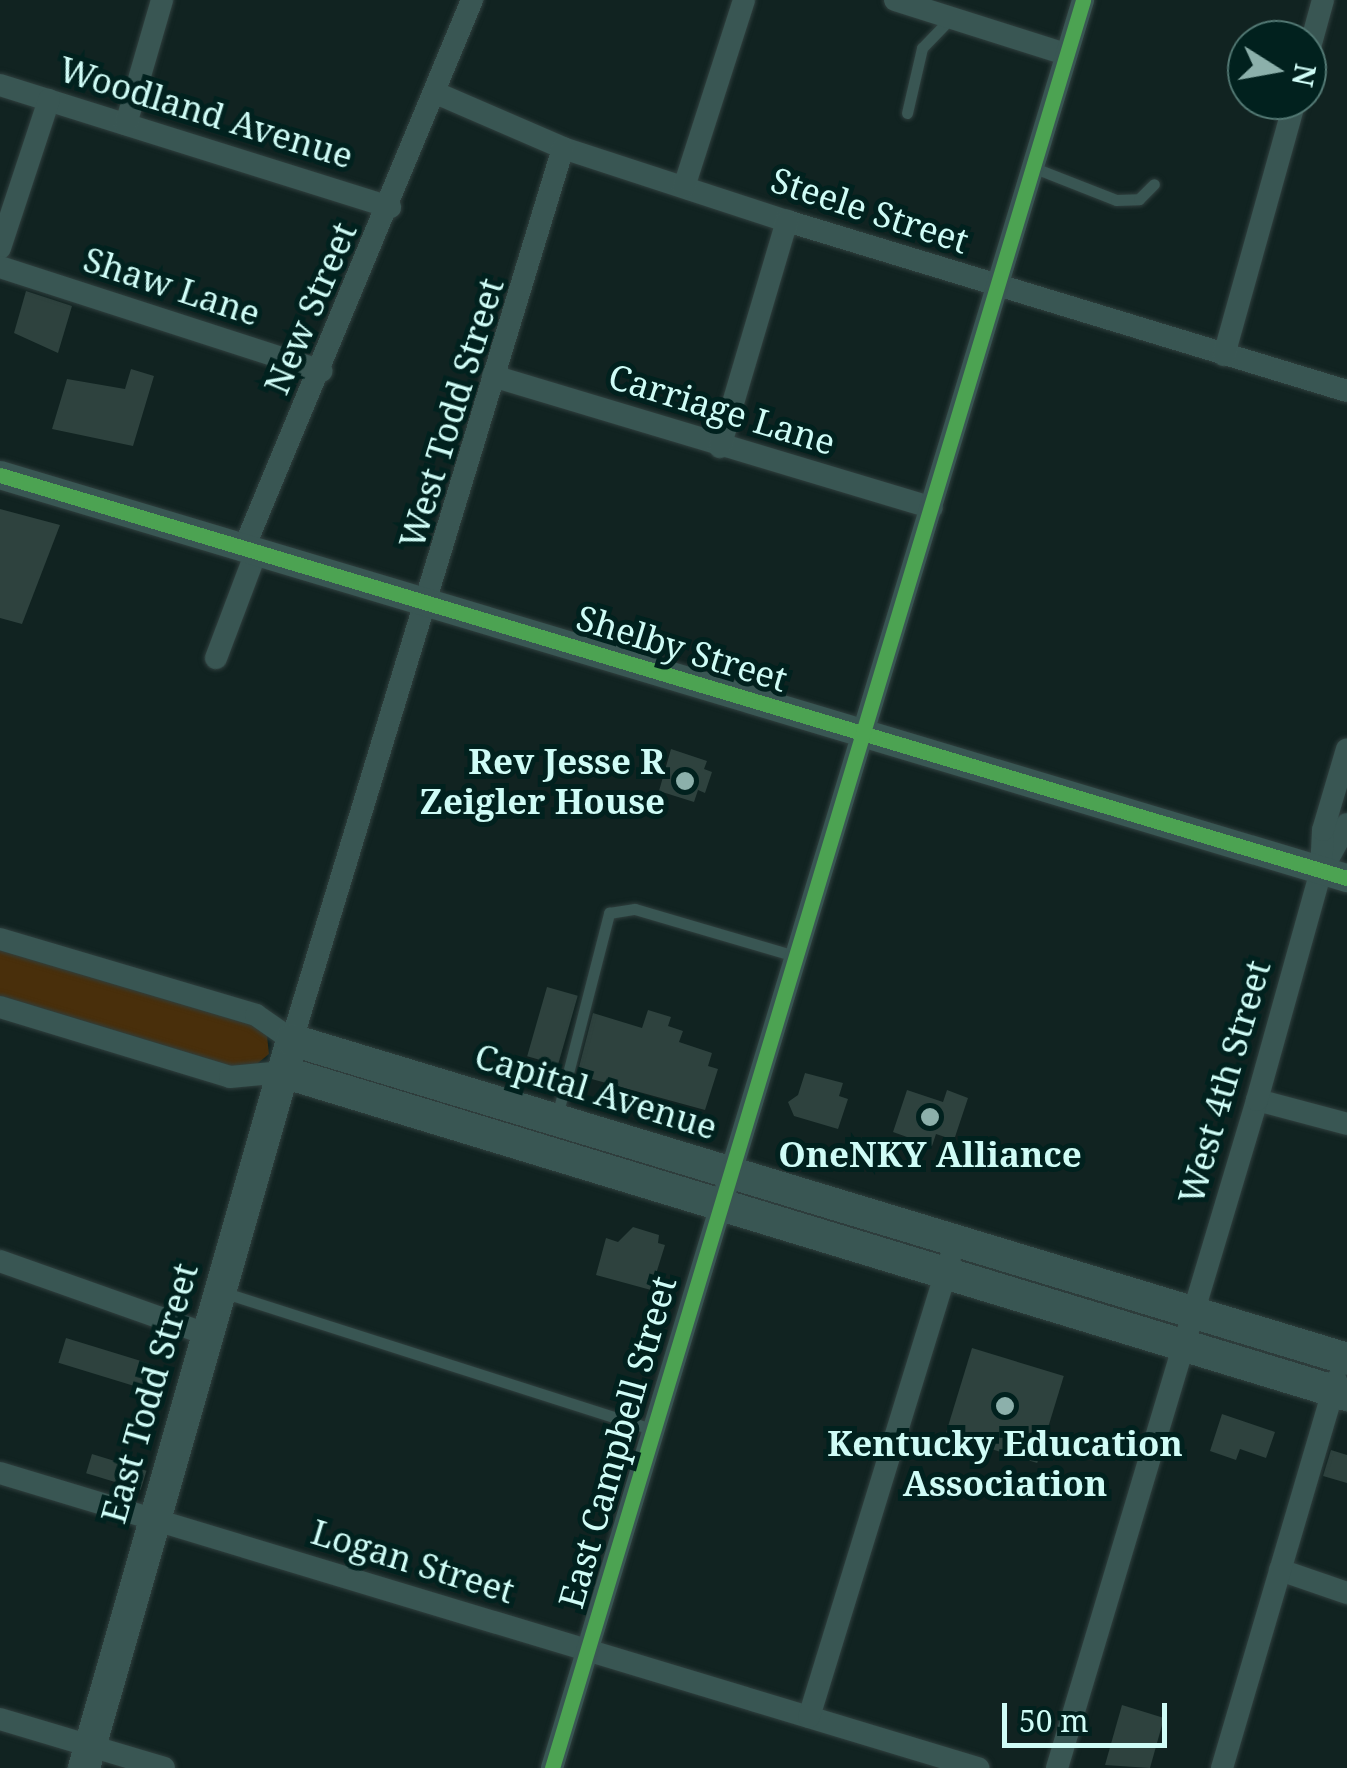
<!DOCTYPE html>
<html>
<head>
<meta charset="utf-8">
<style>
  body { margin:0 }
  #map { position:relative; width:1347px; height:1768px; overflow:hidden; background:#112321; font-family:"Noto Serif",serif }
  div>[style] { position:absolute }
  .green>* { inset:0; background:#492f0b }
  .building>* { inset:0; background:#2e423e; transform-origin:0 0 }
  .roads { filter:drop-shadow(0 0 2px #303f3e) drop-shadow(0 0 2px #303f3e) }
  .service>* { height:11px; margin:-5.5px; padding:0 5.5px; transform-origin:5.5px; border-radius:5.5px; background:#395653 }
  .minor>* { height:22px; margin:-11px; padding:0 11px; transform-origin:11px; border-radius:11px; background:#395653 }
  .tertiary>* { height:28px; margin:-14px; padding:0 14px; transform-origin:14px; border-radius:14px; background:#395653 }
  .secondary>* { height:32px; margin:-16px; padding:0 16px; transform-origin:16px; border-radius:16px; background:#395653 }
  .cycleway>* { height:15px; margin:-7.5px; padding:0 7.5px; transform-origin:7.5px; border-radius:7.5px; background:#4ca352 }
  .dots>* { width:28px; height:28px; translate:-50% -50%; box-sizing:border-box; border:5px solid #01211e; border-radius:50% }
  span { translate:-50% -50%; white-space:nowrap; text-align:center; line-height:1.15; -webkit-text-stroke:10px #01211e; paint-order:stroke }
  .street-label { font-size:35px; color:#cffcf6 }
  .poi-label { font-size:35px; color:#cffcf6; font-weight:700 }
  .right { translate:-100% -50%; text-align:right }
  .north { position:absolute; left:1227px; top:20px; width:100px; height:100px; box-sizing:border-box; background:#01211e; border:2px solid #537974; border-radius:50%; rotate:101deg; font-size:28px; font-weight:700; line-height:40px; text-align:center; color:#cffcf6 }
  .north::after { content:''; display:block; margin:auto; width:35px; height:45px; background:#8cb0ab; clip-path:polygon(50% 0,100% 100%,50% 72%,0 100%) }
  .scale { position:absolute; left:1002px; top:1703px; width:165px; height:45px; box-sizing:border-box; border:5px solid #cffcf6; border-top:0; padding-left:12px; font-size:30px; line-height:35px; white-space:nowrap; color:#cffcf6; -webkit-text-stroke:8px #01211e; paint-order:stroke }
</style>
</head>
<body>
<div id="map">
  <div class="green">
    <i style="clip-path:polygon(0 947px,253px 1023px,267px 1036px,269px 1054px,247px 1072px,0 1001px)"></i>
  </div>
  <div class="building">
    <i style="clip-path:polygon(26px 291px,72px 306px,58px 353px,14px 333px)"></i>
    <i style="clip-path:polygon(131px 369px,154px 376px,133px 446px,52px 429px,67px 379px,125px 389px)"></i>
    <i style="clip-path:polygon(0 509px,60px 525px,22px 624px,0 618px)"></i>
    <i style="clip-path:polygon(671px 749px,707px 761px,704px 769px,712px 772px,705px 793px,698px 790px,694px 802px,659px 791px)"></i>
    <i style="left:547px;top:987px;width:32px;height:72px;rotate:16deg"></i>
    <i style="clip-path:polygon(648px 1010px,671px 1017px,668px 1026px,683px 1031px,679px 1042px,712px 1053px,708px 1066px,718px 1069px,705px 1110px,577px 1075px,593px 1013px,642px 1028px)"></i>
    <i style="clip-path:polygon(805px 1073px,843px 1083px,839px 1096px,848px 1099px,838px 1129px,794px 1116px,788px 1102px,798px 1095px)"></i>
    <i style="clip-path:polygon(907px 1090px,943px 1102px,947px 1090px,968px 1098px,954px 1140px,936px 1134px,932px 1146px,893px 1132px)"></i>
    <i style="clip-path:polygon(633px 1227px,659px 1235px,658px 1243px,665px 1245px,651px 1290px,596px 1275px,606px 1238px,618px 1242px)"></i>
    <i style="left:66px;top:1338px;width:93px;height:26px;rotate:17deg"></i>
    <i style="left:972px;top:1348px;width:96px;height:91px;rotate:17deg"></i>
    <i style="clip-path:polygon(1222px 1414px,1275px 1432px,1266px 1458px,1240px 1449px,1236px 1460px,1210px 1451px)"></i>
    <i style="clip-path:polygon(1331px 1450px,1347px 1455px,1347px 1483px,1323px 1476px)"></i>
    <i style="left:92px;top:1454px;width:57px;height:20px;rotate:17deg"></i>
    <i style="clip-path:polygon(1122px 1705px,1164px 1718px,1150px 1768px,1105px 1765px)"></i>
  </div>
  <div class="roads">
    <div class="service">
      <i style="left:907px;top:113px;width:67px;rotate:-77deg"></i>
      <i style="left:922px;top:48px;width:42px;rotate:-46deg"></i>
      <i style="left:1032px;top:167px;width:90px;rotate:21.4deg"></i>
      <i style="left:1116px;top:200px;width:23px;rotate:-2deg"></i>
      <i style="left:1139px;top:199px;width:21px;rotate:-45deg"></i>
      <i style="left:557px;top:1116px;width:210px;rotate:-75.6deg"></i>
      <i style="left:609px;top:913px;width:26px;rotate:-9deg"></i>
      <i style="left:635px;top:909px;width:163px;rotate:16.4deg"></i>
      <i style="left:222px;top:1292px;width:450px;rotate:17.7deg"></i>
    </div>
    <div class="minor">
      <i style="left:895px;top:0;width:178px;rotate:17.6deg"></i>
      <i style="left:1307px;top:58px;width:60px;rotate:-74.6deg"></i>
      <i style="left:0;top:85px;width:409px;rotate:17.4deg"></i>
      <i style="left:436px;top:93px;width:138px;rotate:23.4deg"></i>
      <i style="left:563px;top:148px;width:236px;rotate:18.1deg"></i>
      <i style="left:787px;top:221px;width:585px;rotate:16.89deg"></i>
      <i style="left:126px;top:124px;width:129px;rotate:-73.8deg"></i>
      <i style="left:684px;top:187px;width:196px;rotate:-72.2deg"></i>
      <i style="left:0;top:248px;width:156px;rotate:-71.7deg"></i>
      <i style="left:0;top:267px;width:338px;rotate:17.9deg"></i>
      <i style="left:1224px;top:355px;width:265px;rotate:-74.4deg"></i>
      <i style="left:493px;top:376px;width:458px;rotate:16.7deg"></i>
      <i style="left:720px;top:447px;width:236px;rotate:-73.5deg"></i>
      <i style="left:244px;top:548px;width:594px;rotate:-67.41deg"></i>
      <i style="left:216px;top:658px;width:113px;rotate:-69.3deg"></i>
      <i style="left:1323px;top:868px;width:50px;rotate:-61.4deg"></i>
      <i style="left:0;top:939px;width:267px;rotate:16.5deg"></i>
      <i style="left:256px;top:1015px;width:44px;rotate:34.8deg"></i>
      <i style="left:292px;top:1040px;width:932px;rotate:-73.1deg"></i>
      <i style="left:0;top:1007px;width:240px;rotate:16.9deg"></i>
      <i style="left:230px;top:1077px;width:53px;rotate:-5.4deg"></i>
      <i style="left:1257px;top:1100px;width:93px;rotate:14.9deg"></i>
      <i style="left:0;top:1261px;width:219px;rotate:19.5deg"></i>
      <i style="left:0;top:1473px;width:1022px;rotate:16.79deg"></i>
      <i style="left:1280px;top:1570px;width:71px;rotate:18.9deg"></i>
      <i style="left:809px;top:1717px;width:479px;rotate:-72.9deg"></i>
      <i style="left:0;top:1719px;width:171px;rotate:16.6deg"></i>
      <i style="left:552px;top:1768px;width:1846px;rotate:-73.28deg"></i>
      <i style="left:1057px;top:1768px;width:697px;rotate:-73.33deg"></i>
      <i style="left:1257px;top:1100px;width:238px;rotate:-74.4deg"></i>
      <i style="left:1321px;top:871px;width:41px;rotate:-87.2deg"></i>
      <i style="left:1323px;top:830px;width:84px;rotate:-73.5deg"></i>
      <i style="left:1222px;top:1768px;width:404px;rotate:-73.6deg"></i>
    </div>
    <div class="tertiary">
      <i style="left:0;top:475px;width:1406px;rotate:16.66deg"></i>
    </div>
    <div class="secondary">
      <i style="left:283px;top:1072px;width:1112px;rotate:16.89deg"></i>
      <i style="left:84px;top:1768px;width:757px;rotate:-74.05deg"></i>
      <i style="left:292px;top:1040px;width:1102px;rotate:16.82deg"></i>
    </div>
  </div>
  <div class="cycleway">
    <i style="left:0;top:475px;width:1406px;rotate:16.66deg"></i>
    <i style="left:552px;top:1768px;width:1846px;rotate:-73.28deg"></i>
  </div>
  <div class="dots">
    <i style="left:685px;top:781px;background:#8cb0ab"></i>
    <i style="left:930px;top:1117px;background:#8cb0ab"></i>
    <i style="left:1005px;top:1406px;background:#8cb0ab"></i>
  </div>
  <div class="street-label">
    <span style="left:206px;top:112px;rotate:17deg">Woodland Avenue</span>
    <span style="left:870px;top:210px;rotate:18deg">Steele Street</span>
    <span style="left:172px;top:286px;rotate:18deg">Shaw Lane</span>
    <span style="left:310px;top:308px;rotate:-67deg">New Street</span>
    <span style="left:722px;top:409px;rotate:17deg">Carriage Lane</span>
    <span style="left:451px;top:413px;rotate:-73deg">West Todd Street</span>
    <span style="left:682px;top:648px;rotate:17deg">Shelby Street</span>
    <span style="left:1224px;top:1082px;rotate:-74deg">West 4th Street</span>
    <span style="left:596px;top:1091px;rotate:17deg">Capital Avenue</span>
    <span style="left:149px;top:1393px;rotate:-74deg">East Todd Street</span>
    <span style="left:617px;top:1442px;rotate:-74deg">East Campbell Street</span>
    <span style="left:413px;top:1561px;rotate:17deg">Logan Street</span>
  </div>
  <div class="poi-label">
    <span class="right" style="left:665px;top:781px">Rev Jesse R<br>Zeigler House</span>
    <span style="left:930px;top:1154px">OneNKY Alliance</span>
    <span style="left:1005px;top:1463px">Kentucky Education<br>Association</span>
  </div>
  <div class="north">N</div>
  <div class="scale">50 m</div>
</div>
</body>
</html>
